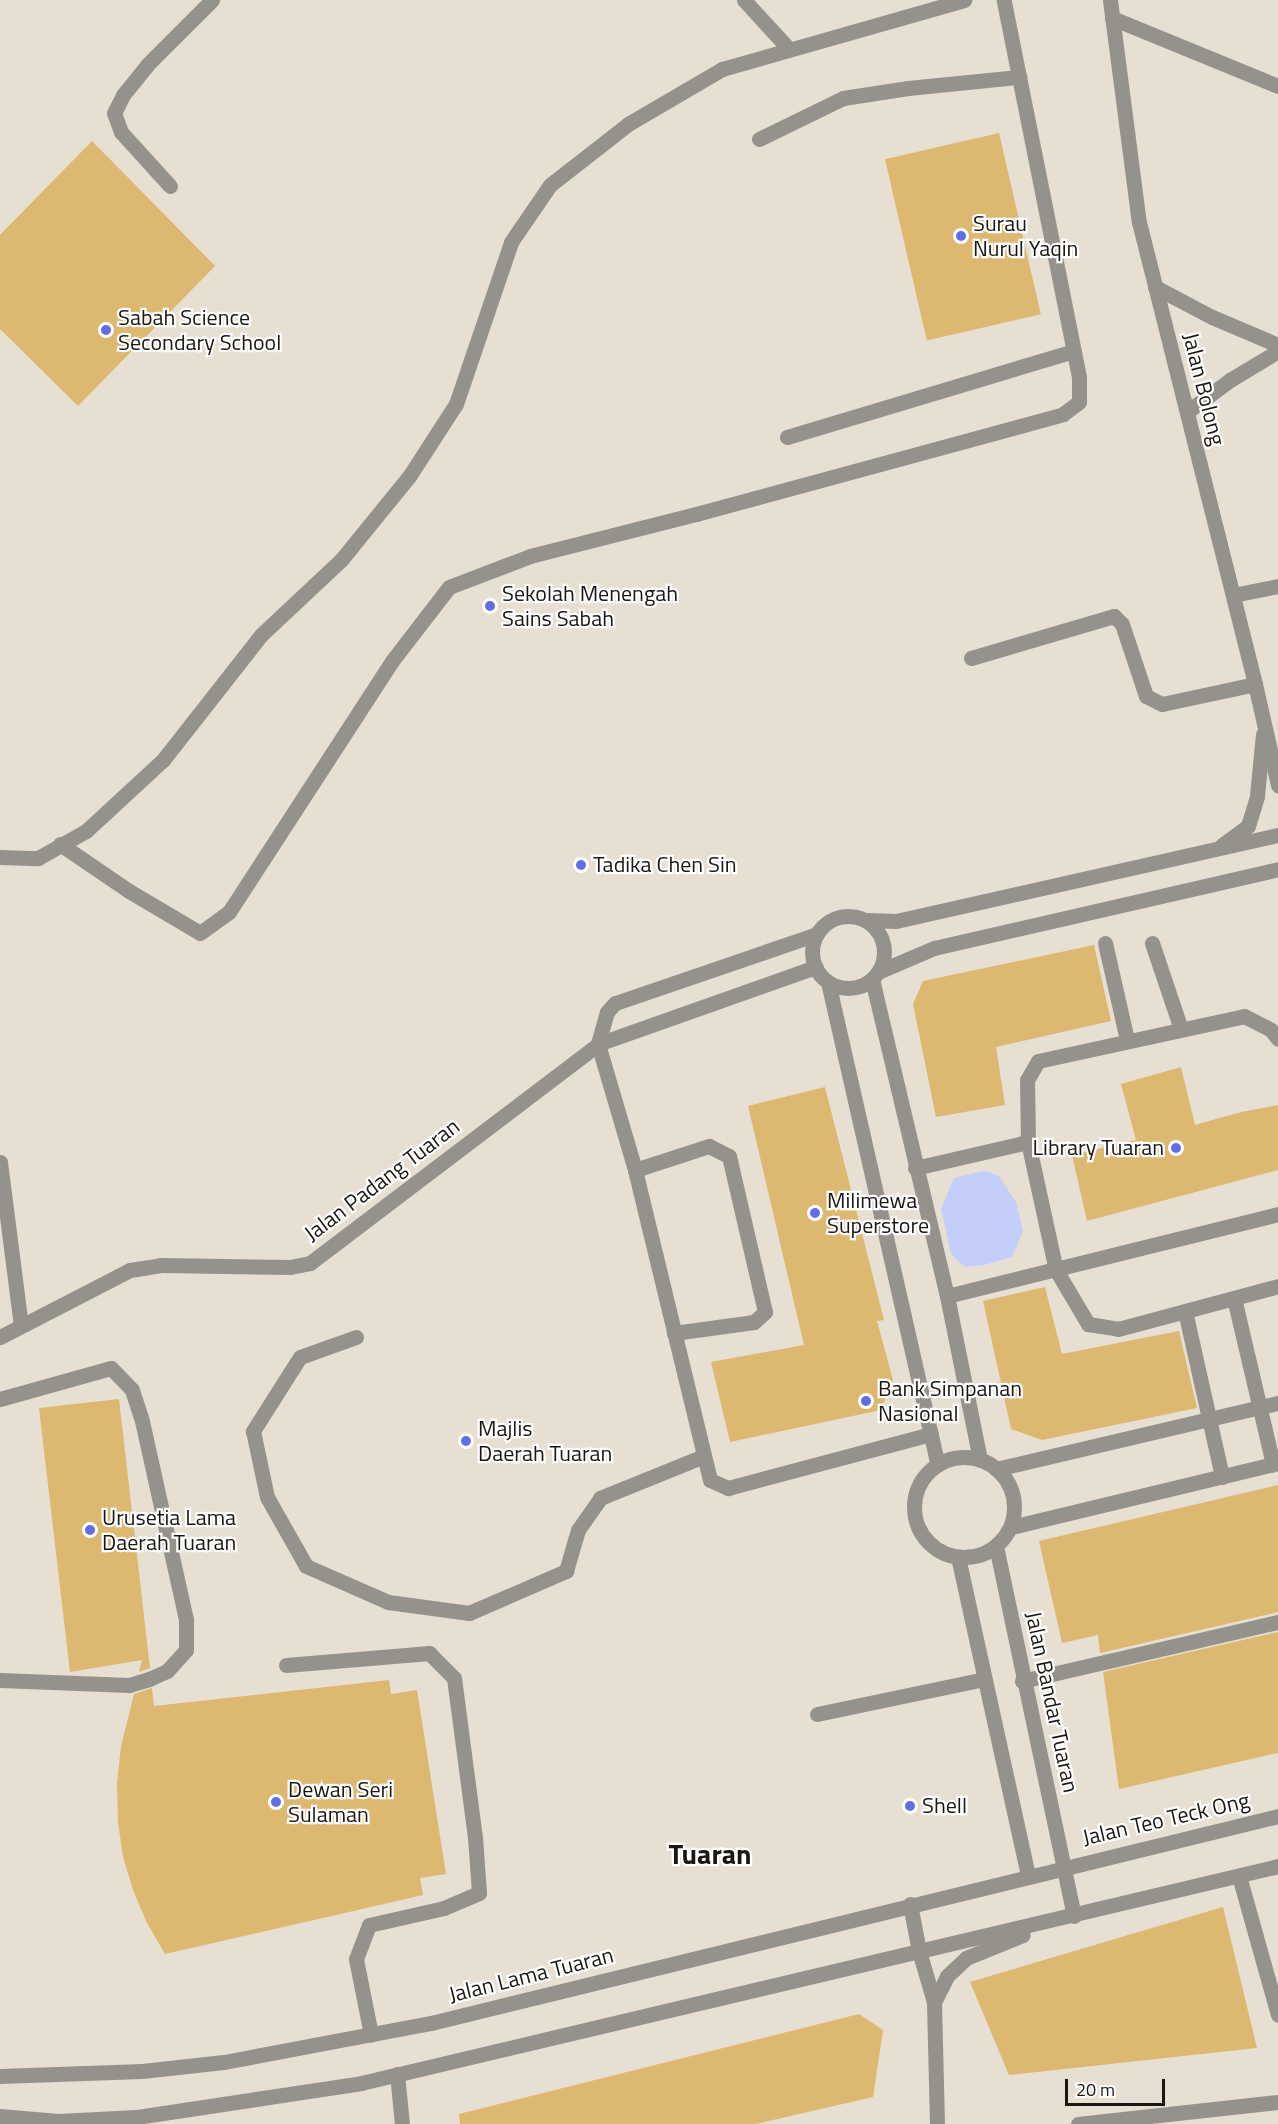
<!DOCTYPE html>
<html>
<head>
<meta charset="utf-8">
<style>
  body { margin:0 }
  #map { position:relative; width:1278px; height:2124px; overflow:hidden; background:#e6dfd2; font-family:"Titillium Web",sans-serif }
  div>[style] { position:absolute }
  .green>* { inset:0; background:#c4cefa }
  .building>* { inset:0; background:#ddb870; transform-origin:0 0 }
  .minor>* { height:15px; margin:-7.5px; padding:0 7.5px; transform-origin:7.5px; border-radius:7.5px; background:#95928c }
  .minor>.ring { margin:-7.5px; padding:0; box-sizing:content-box; background:none; border:15px solid #95928c; border-radius:50% }
  .dots>* { width:16px; height:16px; translate:-50% -50%; box-sizing:border-box; border:3px solid #fff; border-radius:50% }
  span { translate:-50% -50%; white-space:nowrap; text-align:center; line-height:1.15; -webkit-text-stroke:4.5px #fff; paint-order:stroke }
  .poi-label { font-size:22px; color:#1a1713 }
  .left { translate:0 -50%; text-align:left }
  .right { translate:-100% -50%; text-align:right }
  .street-label { font-size:22px; color:#1a1713 }
  .district-label { font-size:28px; color:#1a1713; font-weight:700 }
  .scale { position:absolute; left:1065px; top:2079px; width:100px; height:27px; box-sizing:border-box; border:3px solid #1a1713; border-top:0; padding-left:8px; font-size:18px; line-height:21px; white-space:nowrap; color:#1a1713; -webkit-text-stroke:4px #fff; paint-order:stroke }
</style>
</head>
<body>
<div id="map">
  <div class="green">
    <i style="clip-path:polygon(983px 1171px,998px 1175px,1016px 1202px,1023px 1231px,1012px 1257px,984px 1265px,965px 1267px,951px 1254px,941px 1208px,954px 1178px)"></i>
  </div>
  <div class="building">
    <i style="left:999px;top:133px;width:186px;height:117px;rotate:77deg"></i>
    <i style="clip-path:polygon(92px 141px,215px 266px,78px 406px,0 329px,0 235px)"></i>
    <i style="clip-path:polygon(1094px 945px,1111px 1021px,996px 1047px,1005px 1105px,936px 1117px,913px 1004px,923px 981px)"></i>
    <i style="clip-path:polygon(1181px 1067px,1195px 1125px,1241px 1112px,1278px 1105px,1278px 1170px,1087px 1221px,1072px 1155px,1136px 1140px,1121px 1084px)"></i>
    <i style="clip-path:polygon(825px 1087px,884px 1320px,877px 1321px,893px 1380px,881px 1410px,730px 1442px,711px 1362px,804px 1345px,748px 1106px)"></i>
    <i style="clip-path:polygon(1045px 1287px,1062px 1354px,1179px 1331px,1197px 1408px,1042px 1440px,1011px 1429px,983px 1301px)"></i>
    <i style="clip-path:polygon(119px 1399px,150px 1668px,139px 1672px,142px 1660px,70px 1672px,39px 1408px)"></i>
    <i style="clip-path:polygon(1278px 1485px,1278px 1612px,1100px 1653px,1098px 1635px,1062px 1643px,1039px 1541px)"></i>
    <i style="clip-path:polygon(1278px 1632px,1278px 1753px,1119px 1789px,1103px 1672px)"></i>
    <i style="clip-path:polygon(389px 1680px,391px 1694px,417px 1690px,446px 1874px,420px 1878px,423px 1895px,165px 1954px,147px 1923px,133px 1890px,123px 1857px,118px 1822px,117px 1783px,121px 1746px,134px 1694px,152px 1688px,154px 1706px)"></i>
    <i style="clip-path:polygon(1223px 1907px,1257px 2048px,1009px 2075px,970px 1982px)"></i>
    <i style="clip-path:polygon(859px 2014px,883px 2030px,873px 2097px,756px 2124px,460px 2124px,459px 2114px)"></i>
  </div>
  <div class="minor">
    <i style="left:744px;top:0;width:65px;rotate:47.5deg"></i>
    <i style="left:1110px;top:0;width:224px;rotate:82.6deg"></i>
    <i style="left:1139px;top:222px;width:476px;rotate:75.9deg"></i>
    <i style="left:1255px;top:684px;width:104px;rotate:77.2deg"></i>
    <i style="left:1112px;top:18px;width:179px;rotate:22.3deg"></i>
    <i style="left:759px;top:139px;width:93px;rotate:-26deg"></i>
    <i style="left:843px;top:98px;width:66px;rotate:-8.7deg"></i>
    <i style="left:908px;top:88px;width:112px;rotate:-5.7deg"></i>
    <i style="left:170px;top:186px;width:73px;rotate:-132.2deg"></i>
    <i style="left:121px;top:132px;width:20px;rotate:-110deg"></i>
    <i style="left:114px;top:113px;width:20px;rotate:-63deg"></i>
    <i style="left:123px;top:95px;width:38px;rotate:-51deg"></i>
    <i style="left:147px;top:65px;width:92px;rotate:-45deg"></i>
    <i style="left:1155px;top:287px;width:64px;rotate:27.8deg"></i>
    <i style="left:1212px;top:317px;width:72px;rotate:23deg"></i>
    <i style="left:1187px;top:412px;width:54px;rotate:-36.7deg"></i>
    <i style="left:1230px;top:380px;width:56px;rotate:-31.1deg"></i>
    <i style="left:787px;top:437px;width:299px;rotate:-16.7deg"></i>
    <i style="left:1233px;top:595px;width:46px;rotate:-11.3deg"></i>
    <i style="left:971px;top:658px;width:149px;rotate:-16.4deg"></i>
    <i style="left:1114px;top:616px;width:11px;rotate:45deg"></i>
    <i style="left:1122px;top:624px;width:76px;rotate:71.6deg"></i>
    <i style="left:1146px;top:696px;width:18px;rotate:27deg"></i>
    <i style="left:1162px;top:704px;width:95px;rotate:-12.1deg"></i>
    <i style="left:60px;top:844px;width:83px;rotate:34.3deg"></i>
    <i style="left:129px;top:891px;width:82px;rotate:30.6deg"></i>
    <i style="left:200px;top:933px;width:36px;rotate:-36deg"></i>
    <i style="left:229px;top:912px;width:299px;rotate:-57deg"></i>
    <i style="left:392px;top:661px;width:93px;rotate:-52.4deg"></i>
    <i style="left:449px;top:587px;width:87px;rotate:-20.9deg"></i>
    <i style="left:530px;top:556px;width:171px;rotate:-14.2deg"></i>
    <i style="left:696px;top:514px;width:380px;rotate:-15.2deg"></i>
    <i style="left:1063px;top:414px;width:20px;rotate:-37deg"></i>
    <i style="left:1079px;top:402px;width:25px;rotate:-90deg"></i>
    <i style="left:1079px;top:377px;width:384px;rotate:-101.3deg"></i>
    <i style="left:1222px;top:845px;width:32px;rotate:-36deg"></i>
    <i style="left:1248px;top:826px;width:31px;rotate:-73deg"></i>
    <i style="left:1257px;top:796px;width:62px;rotate:-84.5deg"></i>
    <i style="left:0;top:857px;width:38px;rotate:2deg"></i>
    <i style="left:38px;top:858px;width:55px;rotate:-29.4deg"></i>
    <i style="left:86px;top:831px;width:105px;rotate:-42.7deg"></i>
    <i style="left:163px;top:760px;width:159px;rotate:-51.9deg"></i>
    <i style="left:261px;top:635px;width:110px;rotate:-43.2deg"></i>
    <i style="left:341px;top:560px;width:109px;rotate:-50.9deg"></i>
    <i style="left:410px;top:475px;width:85px;rotate:-57.1deg"></i>
    <i style="left:456px;top:404px;width:171px;rotate:-71.2deg"></i>
    <i style="left:511px;top:242px;width:69px;rotate:-55.6deg"></i>
    <i style="left:550px;top:185px;width:99px;rotate:-38deg"></i>
    <i style="left:628px;top:124px;width:109px;rotate:-30.3deg"></i>
    <i style="left:722px;top:69px;width:252px;rotate:-15.9deg"></i>
    <i class="ring" style="left:812px;top:916px;width:57px;height:57px"></i>
    <i style="left:866px;top:920px;width:30px;rotate:2deg"></i>
    <i style="left:896px;top:921px;width:392px;rotate:-12.7deg"></i>
    <i style="left:817px;top:934px;width:213px;rotate:161.1deg"></i>
    <i style="left:615px;top:1003px;width:12px;rotate:132deg"></i>
    <i style="left:607px;top:1012px;width:33px;rotate:106deg"></i>
    <i style="left:598px;top:1044px;width:131px;rotate:73.6deg"></i>
    <i style="left:635px;top:1170px;width:319px;rotate:76.4deg"></i>
    <i style="left:710px;top:1480px;width:20px;rotate:24deg"></i>
    <i style="left:728px;top:1488px;width:210px;rotate:-14.9deg"></i>
    <i style="left:1105px;top:943px;width:99px;rotate:77.2deg"></i>
    <i style="left:1152px;top:943px;width:91px;rotate:71.4deg"></i>
    <i style="left:880px;top:971px;width:59px;rotate:-23.1deg"></i>
    <i style="left:934px;top:948px;width:353px;rotate:-12.9deg"></i>
    <i style="left:872px;top:979px;width:326px;rotate:76.7deg"></i>
    <i style="left:947px;top:1296px;width:167px;rotate:78.6deg"></i>
    <i style="left:828px;top:982px;width:495px;rotate:77.2deg"></i>
    <i style="left:1028px;top:1142px;width:131px;rotate:77.7deg"></i>
    <i style="left:1056px;top:1270px;width:63px;rotate:59.3deg"></i>
    <i style="left:1088px;top:1324px;width:30px;rotate:9deg"></i>
    <i style="left:1118px;top:1329px;width:166px;rotate:-15deg"></i>
    <i style="left:0;top:1162px;width:165px;rotate:82.7deg"></i>
    <i style="left:915px;top:1168px;width:116px;rotate:-13deg"></i>
    <i style="left:1028px;top:1142px;width:62px;rotate:-90.9deg"></i>
    <i style="left:1027px;top:1080px;width:22px;rotate:-60deg"></i>
    <i style="left:1038px;top:1061px;width:211px;rotate:-12.3deg"></i>
    <i style="left:1244px;top:1016px;width:30px;rotate:27deg"></i>
    <i style="left:1271px;top:1030px;width:11px;rotate:52deg"></i>
    <i style="left:635px;top:1170px;width:78px;rotate:-18deg"></i>
    <i style="left:709px;top:1146px;width:22px;rotate:27deg"></i>
    <i style="left:729px;top:1156px;width:160px;rotate:77deg"></i>
    <i style="left:765px;top:1312px;width:15px;rotate:138deg"></i>
    <i style="left:754px;top:1322px;width:81px;rotate:172.2deg"></i>
    <i style="left:947px;top:1296px;width:341px;rotate:-13.9deg"></i>
    <i style="left:1234px;top:1298px;width:171px;rotate:76.8deg"></i>
    <i style="left:1185px;top:1311px;width:170px;rotate:77.4deg"></i>
    <i style="left:0;top:1337px;width:146px;rotate:-27.3deg"></i>
    <i style="left:130px;top:1270px;width:30px;rotate:-9deg"></i>
    <i style="left:160px;top:1265px;width:130px;rotate:0.9deg"></i>
    <i style="left:290px;top:1267px;width:20px;rotate:-11deg"></i>
    <i style="left:310px;top:1263px;width:362px;rotate:-37.2deg"></i>
    <i style="left:598px;top:1044px;width:231px;rotate:-19.5deg"></i>
    <i style="left:356px;top:1337px;width:59px;rotate:160.3deg"></i>
    <i style="left:300px;top:1357px;width:88px;rotate:122.4deg"></i>
    <i style="left:253px;top:1431px;width:67px;rotate:78deg"></i>
    <i style="left:267px;top:1497px;width:79px;rotate:60.5deg"></i>
    <i style="left:306px;top:1566px;width:90px;rotate:23.7deg"></i>
    <i style="left:388px;top:1602px;width:82px;rotate:7.7deg"></i>
    <i style="left:469px;top:1613px;width:106px;rotate:-23.4deg"></i>
    <i style="left:566px;top:1571px;width:43px;rotate:-73.7deg"></i>
    <i style="left:578px;top:1530px;width:39px;rotate:-55deg"></i>
    <i style="left:600px;top:1498px;width:112px;rotate:-22deg"></i>
    <i style="left:0;top:1399px;width:115px;rotate:-15.6deg"></i>
    <i style="left:111px;top:1368px;width:30px;rotate:46deg"></i>
    <i style="left:132px;top:1390px;width:33px;rotate:72deg"></i>
    <i style="left:142px;top:1421px;width:204px;rotate:77.5deg"></i>
    <i style="left:186px;top:1620px;width:30px;rotate:90deg"></i>
    <i style="left:186px;top:1650px;width:28px;rotate:132deg"></i>
    <i style="left:167px;top:1671px;width:20px;rotate:156deg"></i>
    <i style="left:149px;top:1679px;width:21px;rotate:163deg"></i>
    <i style="left:129px;top:1685px;width:129px;rotate:-177.8deg"></i>
    <i class="ring" style="left:914px;top:1457px;width:85px;height:85px"></i>
    <i style="left:996px;top:1469px;width:290px;rotate:-13.2deg"></i>
    <i style="left:1011px;top:1527px;width:275px;rotate:-13.5deg"></i>
    <i style="left:996px;top:1546px;width:378px;rotate:78.1deg"></i>
    <i style="left:958px;top:1557px;width:327px;rotate:77.6deg"></i>
    <i style="left:286px;top:1665px;width:144px;rotate:-4.8deg"></i>
    <i style="left:429px;top:1653px;width:35px;rotate:45deg"></i>
    <i style="left:454px;top:1678px;width:160px;rotate:82.5deg"></i>
    <i style="left:475px;top:1837px;width:56px;rotate:85.9deg"></i>
    <i style="left:479px;top:1893px;width:38px;rotate:157deg"></i>
    <i style="left:444px;top:1908px;width:77px;rotate:167.2deg"></i>
    <i style="left:369px;top:1925px;width:36px;rotate:111deg"></i>
    <i style="left:356px;top:1959px;width:77px;rotate:78.8deg"></i>
    <i style="left:1022px;top:1681px;width:263px;rotate:-13deg"></i>
    <i style="left:817px;top:1714px;width:171px;rotate:-11.8deg"></i>
    <i style="left:1239px;top:1876px;width:144px;rotate:74.3deg"></i>
    <i style="left:910px;top:1904px;width:48px;rotate:79.2deg"></i>
    <i style="left:919px;top:1951px;width:53px;rotate:73.6deg"></i>
    <i style="left:934px;top:2002px;width:122px;rotate:88.6deg"></i>
    <i style="left:934px;top:2002px;width:29px;rotate:-63deg"></i>
    <i style="left:947px;top:1976px;width:26px;rotate:-43deg"></i>
    <i style="left:966px;top:1958px;width:61px;rotate:-22deg"></i>
    <i style="left:397px;top:2074px;width:50px;rotate:84.3deg"></i>
    <i style="left:0;top:2076px;width:142px;rotate:-2deg"></i>
    <i style="left:142px;top:2071px;width:82px;rotate:-6.3deg"></i>
    <i style="left:224px;top:2062px;width:211px;rotate:-10.7deg"></i>
    <i style="left:431px;top:2023px;width:872px;rotate:-13.73deg"></i>
    <i style="left:0;top:2116px;width:58px;rotate:4.9deg"></i>
    <i style="left:58px;top:2121px;width:79px;rotate:-2.9deg"></i>
    <i style="left:137px;top:2117px;width:227px;rotate:-8.6deg"></i>
    <i style="left:361px;top:2083px;width:942px;rotate:-13.31deg"></i>
    <i style="left:1078px;top:2124px;width:201px;rotate:-6.3deg"></i>
  </div>
  <div class="dots">
    <i style="left:961px;top:236px;background:#626ee6"></i>
    <i style="left:106px;top:330px;background:#626ee6"></i>
    <i style="left:490px;top:606px;background:#626ee6"></i>
    <i style="left:581px;top:865px;background:#626ee6"></i>
    <i style="left:1176px;top:1148px;background:#626ee6"></i>
    <i style="left:815px;top:1213px;background:#626ee6"></i>
    <i style="left:866px;top:1401px;background:#626ee6"></i>
    <i style="left:466px;top:1441px;background:#626ee6"></i>
    <i style="left:90px;top:1530px;background:#626ee6"></i>
    <i style="left:276px;top:1802px;background:#626ee6"></i>
    <i style="left:910px;top:1806px;background:#626ee6"></i>
  </div>
  <div class="poi-label">
    <span class="left" style="left:973px;top:236px">Surau<br>Nurul Yaqin</span>
    <span class="left" style="left:118px;top:330px">Sabah Science<br>Secondary School</span>
    <span class="left" style="left:502px;top:606px">Sekolah Menengah<br>Sains Sabah</span>
    <span class="left" style="left:593px;top:865px">Tadika Chen Sin</span>
    <span class="right" style="left:1164px;top:1148px">Library Tuaran</span>
    <span class="left" style="left:827px;top:1213px">Milimewa<br>Superstore</span>
    <span class="left" style="left:878px;top:1401px">Bank Simpanan<br>Nasional</span>
    <span class="left" style="left:478px;top:1441px">Majlis<br>Daerah Tuaran</span>
    <span class="left" style="left:102px;top:1530px">Urusetia Lama<br>Daerah Tuaran</span>
    <span class="left" style="left:288px;top:1802px">Dewan Seri<br>Sulaman</span>
    <span class="left" style="left:922px;top:1806px">Shell</span>
  </div>
  <div class="street-label">
    <span style="left:1204px;top:389px;rotate:76deg">Jalan Bolong</span>
    <span style="left:382px;top:1180px;rotate:-37deg">Jalan Padang Tuaran</span>
    <span style="left:1052px;top:1702px;rotate:78deg">Jalan Bandar Tuaran</span>
    <span style="left:1166px;top:1819px;rotate:-13deg">Jalan Teo Teck Ong</span>
    <span style="left:531px;top:1975px;rotate:-14deg">Jalan Lama Tuaran</span>
  </div>
  <div class="district-label">
    <span style="left:710px;top:1854px">Tuaran</span>
  </div>
  <div class="scale">20 m</div>
</div>
</body>
</html>
